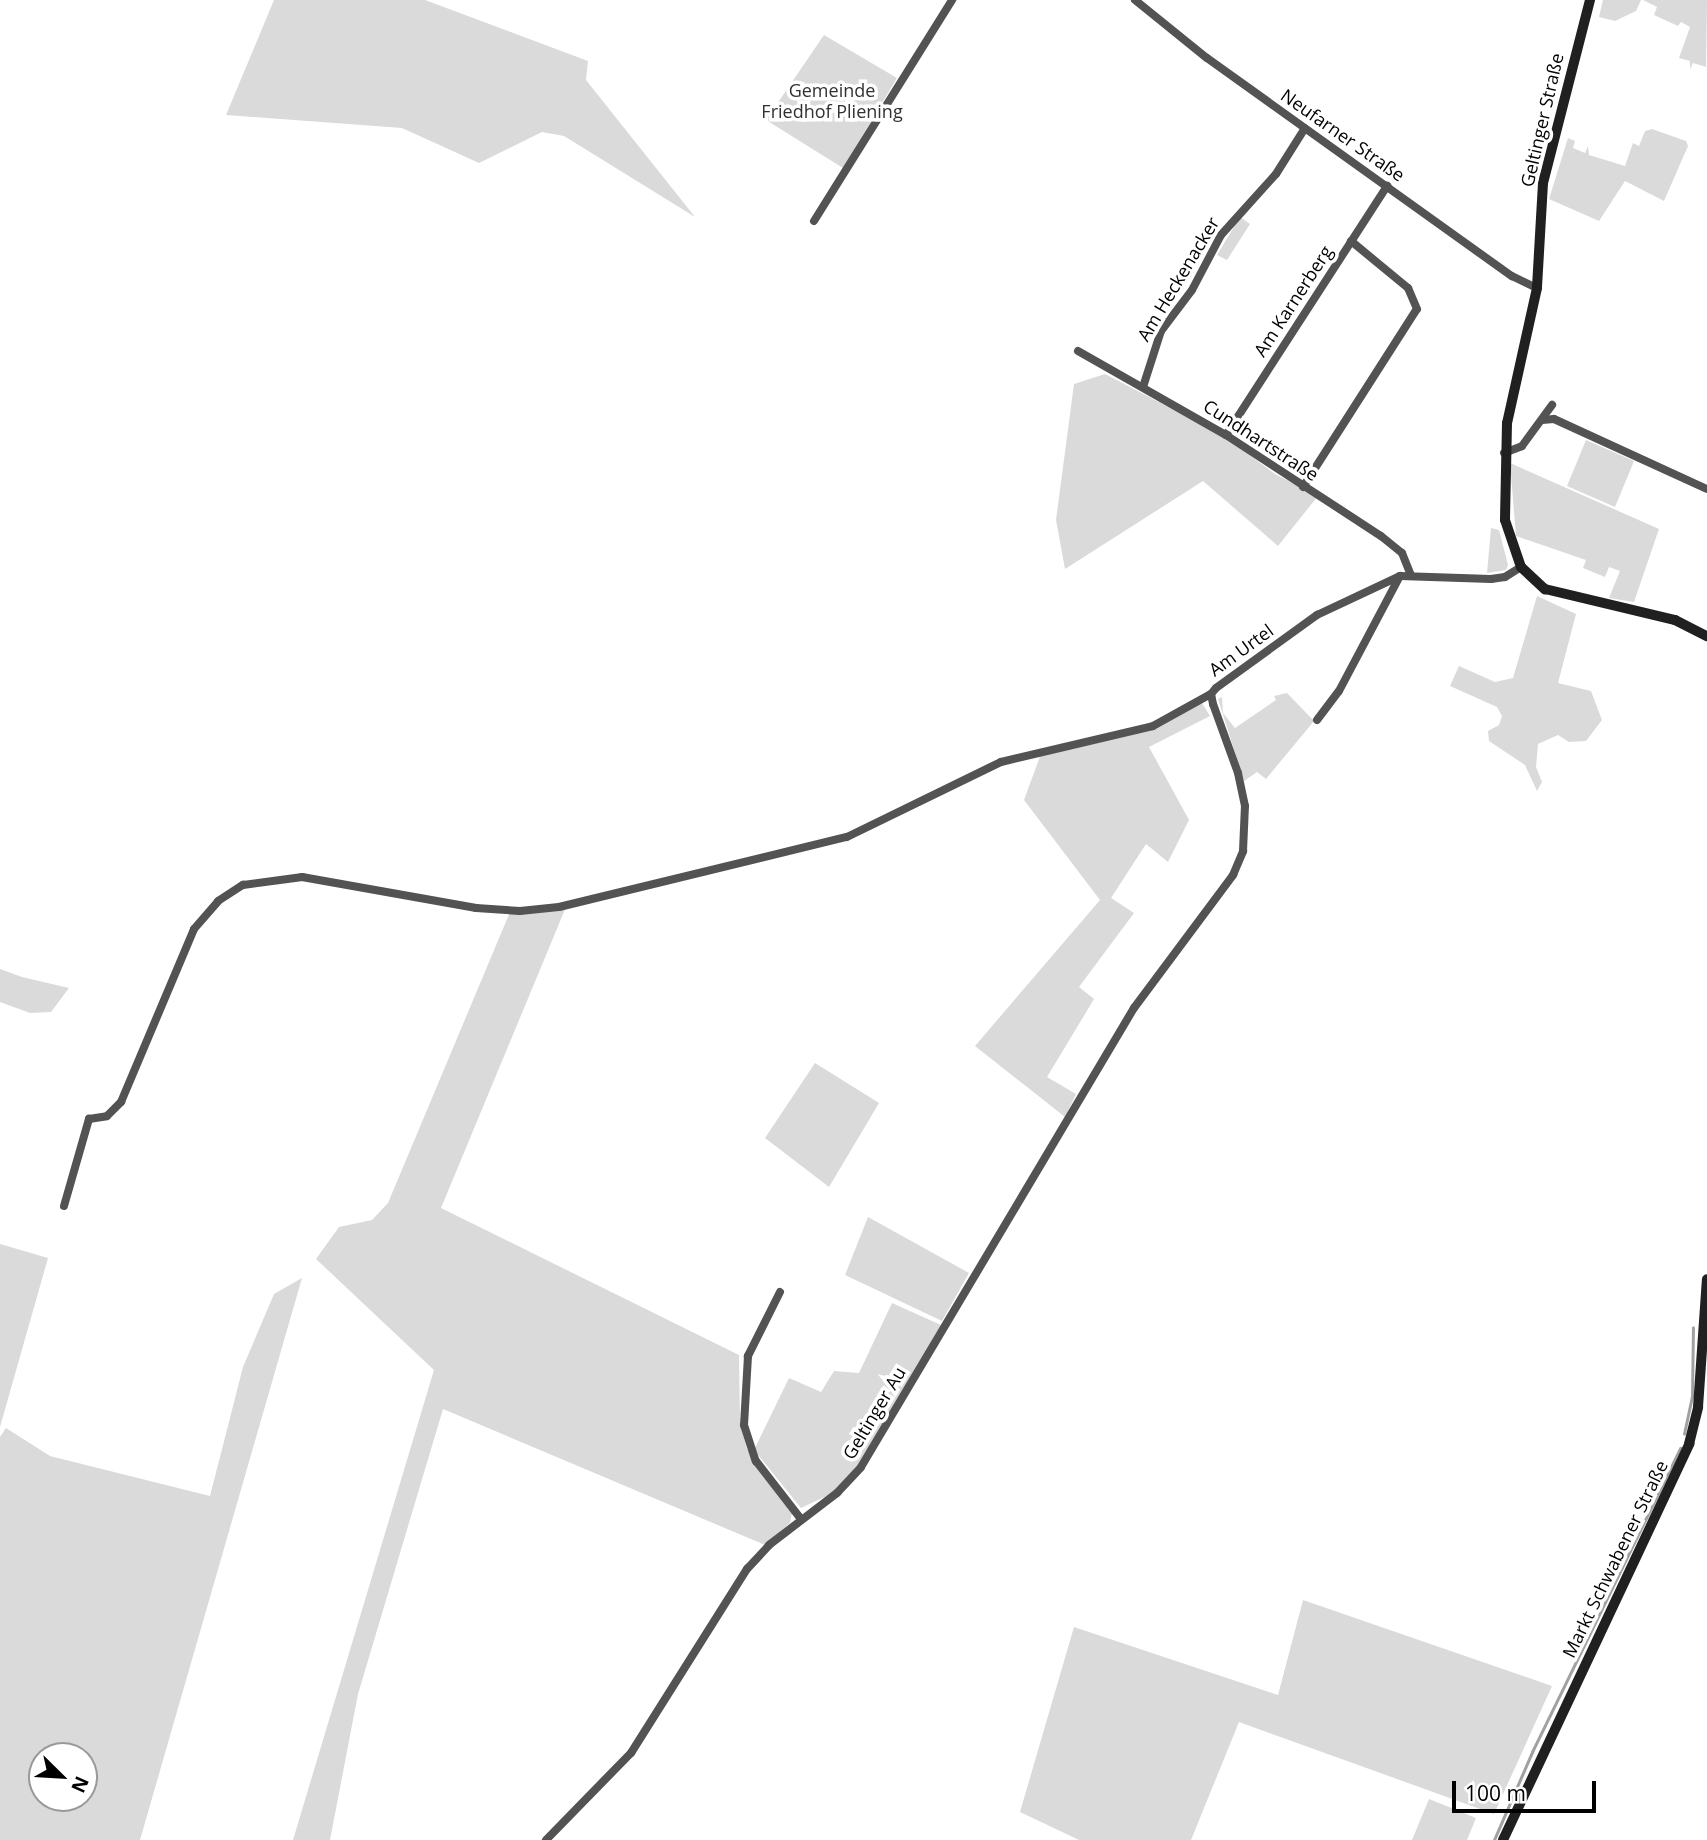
<!DOCTYPE html>
<html>
<head>
<meta charset="utf-8">
<style>
  body { margin:0 }
  #map { position:relative; width:1707px; height:1840px; overflow:hidden; background:#fff; font-family:"Open Sans",sans-serif }
  div>[style] { position:absolute }
  [style*='--x'] { left:calc(var(--x)*1px); top:calc(var(--y)*1px); width:calc(var(--w)*1px); rotate:calc(var(--a)*1deg) }
  .green>* { inset:0; background:#dadada }
  .stream>* { height:2.5px; margin:-1.25px; padding:0 1.25px; transform-origin:1.25px; border-radius:1.25px; background:#a1a1a1 }
  .street>* { height:8px; margin:-4px; padding:0 4px; transform-origin:4px; border-radius:4px; background:#535353 }
  .secondary>* { height:10px; margin:-5px; padding:0 5px; transform-origin:5px; border-radius:5px; background:#202020 }
  span { translate:-50% -50%; white-space:nowrap; text-align:center; line-height:1.15; -webkit-text-stroke:7px #fff; paint-order:stroke }
  .park-label { font-size:18px; color:#313131 }
  .street-label { font-size:18px; color:#000 }
  .north { position:absolute; left:28px; top:1742px; width:70px; height:70px; box-sizing:border-box; background:#fff; border:2px solid #999; border-radius:50%; rotate:114deg; font-size:19px; font-weight:700; line-height:28px; text-align:center; color:#000 }
  .north::after { content:''; display:block; margin:auto; width:24px; height:32px; background:#000; clip-path:polygon(50% 0,100% 100%,50% 72%,0 100%) }
  .scale { position:absolute; left:1452px; top:1781px; width:144px; height:32px; box-sizing:border-box; border:4px solid #000; border-top:0; padding-left:9px; font-size:21px; line-height:24px; white-space:nowrap; color:#000; -webkit-text-stroke:5px #fff; paint-order:stroke }
</style>
</head>
<body>
<div id="map">
  <div class="green">
    <div style="clip-path:polygon(274px 0,425px 0,588px 61px,586px 80px,695px 217px,564px 136px,542px 132px,479px 163px,402px 128px,226px 115px)"></div>
    <div style="clip-path:polygon(1603px 0,1641px 0,1636px 11px,1615px 21px,1599px 17px)"></div>
    <div style="clip-path:polygon(1643px 0,1707px 0,1706px 75px,1706px 67px,1693px 63px,1690px 69px,1690px 61px,1679px 58px,1690px 27px,1681px 22px,1678px 26px,1654px 15px,1657px 7px)"></div>
    <div style="clip-path:polygon(824px 35px,897px 78px,843px 168px,766px 120px)"></div>
    <div style="clip-path:polygon(1652px 129px,1686px 141px,1688px 146px,1664px 201px,1625px 181px,1599px 221px,1549px 199px,1568px 138px,1575px 141px,1573px 148px,1585px 153px,1588px 146px,1589px 155px,1625px 166px,1633px 143px,1639px 146px,1645px 131px)"></div>
    <div style="clip-path:polygon(1240px 217px,1250px 224px,1227px 260px,1217px 255px)"></div>
    <div style="clip-path:polygon(1105px 374px,1224px 436px,1275px 474px,1318px 496px,1278px 546px,1203px 481px,1065px 569px,1056px 520px,1074px 384px)"></div>
    <div style="clip-path:polygon(1586px 440px,1634px 461px,1615px 507px,1567px 486px)"></div>
    <div style="clip-path:polygon(1510px 463px,1659px 529px,1634px 602px,1609px 598px,1620px 571px,1609px 567px,1605px 577px,1583px 568px,1586px 560px,1516px 536px)"></div>
    <div style="clip-path:polygon(1491px 528px,1499px 530px,1508px 565px,1506px 570px,1487px 573px)"></div>
    <div style="clip-path:polygon(1537px 596px,1576px 614px,1558px 683px,1591px 691px,1602px 720px,1586px 741px,1569px 742px,1558px 735px,1538px 744px,1536px 767px,1542px 782px,1537px 791px,1525px 765px,1489px 741px,1488px 731px,1499px 725px,1502px 716px,1497px 707px,1450px 686px,1459px 666px,1495px 682px,1513px 678px)"></div>
    <div style="clip-path:polygon(1287px 693px,1314px 721px,1266px 779px,1257px 772px,1244px 781px,1218px 699px,1222px 697px,1223px 713px,1235px 728px,1276px 700px,1274px 696px)"></div>
    <div style="clip-path:polygon(1202px 703px,1210px 716px,1149px 747px,1189px 820px,1168px 862px,1146px 844px,1111px 898px,1134px 913px,1079px 987px,1094px 999px,1047px 1077px,1076px 1094px,1065px 1117px,975px 1046px,1100px 900px,1024px 800px,1042px 751px,1156px 729px)"></div>
    <div style="clip-path:polygon(566px 907px,441px 1208px,739px 1355px,740px 1423px,747px 1449px,792px 1513px,790px 1523px,765px 1545px,443px 1409px,358px 1694px,330px 1840px,293px 1840px,434px 1370px,316px 1259px,339px 1227px,372px 1220px,388px 1203px,510px 912px)"></div>
    <div style="clip-path:polygon(0 969px,22px 977px,69px 988px,51px 1012px,30px 1013px,0 1002px)"></div>
    <div style="clip-path:polygon(815px 1063px,879px 1103px,829px 1187px,765px 1138px)"></div>
    <div style="clip-path:polygon(868px 1217px,969px 1273px,942px 1321px,845px 1275px)"></div>
    <div style="clip-path:polygon(0 1244px,48px 1258px,0 1427px)"></div>
    <div style="clip-path:polygon(evenodd,302px 1278px,140px 1840px,0 1840px,0 1437px,6px 1428px,50px 1456px,210px 1496px,243px 1367px,274px 1294px,302px 1278px,42px 1756px,84px 1756px,84px 1798px,42px 1798px,42px 1756px)"></div>
    <div style="clip-path:polygon(892px 1303px,941px 1325px,864px 1458px,837px 1491px,801px 1508px,754px 1450px,789px 1378px,821px 1392px,834px 1371px,859px 1373px)"></div>
    <div style="clip-path:polygon(1303px 1600px,1552px 1686px,1494px 1814px,1239px 1722px,1191px 1840px,1079px 1840px,1020px 1812px,1074px 1627px,1278px 1695px)"></div>
    <div style="clip-path:polygon(1429px 1799px,1476px 1818px,1467px 1840px,1412px 1840px)"></div>
  </div>
  <div class="stream">
    <div style="--x:1684;--y:1434;--w:38;--a:-78"></div>
    <div style="--x:1692;--y:1397;--w:69;--a:-89.2"></div>
    <div style="--x:1494;--y:1840;--w:96;--a:-66.6"></div>
    <div style="--x:1532;--y:1752;--w:338;--a:-64"></div>
  </div>
  <div class="street">
    <div style="--x:1135;--y:0;--w:92;--a:38.9"></div>
    <div style="--x:1207;--y:58;--w:375;--a:35.6"></div>
    <div style="--x:1512;--y:276;--w:28;--a:26"></div>
    <div style="--x:814;--y:221;--w:261;--a:-58"></div>
    <div style="--x:1078;--y:351;--w:170;--a:29.6"></div>
    <div style="--x:1226;--y:435;--w:185;--a:33.1"></div>
    <div style="--x:1381;--y:536;--w:27;--a:39"></div>
    <div style="--x:1402;--y:553;--w:22;--a:68"></div>
    <div style="--x:1143;--y:387;--w:59;--a:-72.2"></div>
    <div style="--x:1161;--y:331;--w:51;--a:-52.9"></div>
    <div style="--x:1192;--y:290;--w:62;--a:-62.2"></div>
    <div style="--x:1221;--y:235;--w:82;--a:-48"></div>
    <div style="--x:1276;--y:174;--w:54;--a:-57.8"></div>
    <div style="--x:1542;--y:420;--w:12;--a:-5"></div>
    <div style="--x:1554;--y:419;--w:168;--a:24.6"></div>
    <div style="--x:1226;--y:435;--w:297;--a:-57.1"></div>
    <div style="--x:1504;--y:453;--w:19;--a:-21"></div>
    <div style="--x:1522;--y:446;--w:51;--a:-53.8"></div>
    <div style="--x:1303;--y:487;--w:211;--a:-57.4"></div>
    <div style="--x:1417;--y:309;--w:23;--a:-113"></div>
    <div style="--x:1408;--y:288;--w:74;--a:-140.5"></div>
    <div style="--x:1317;--y:720;--w:36;--a:-53"></div>
    <div style="--x:1339;--y:691;--w:130;--a:-62.1"></div>
    <div style="--x:64;--y:1206;--w:91;--a:-74"></div>
    <div style="--x:89;--y:1119;--w:18;--a:-9"></div>
    <div style="--x:107;--y:1116;--w:20;--a:-45"></div>
    <div style="--x:121;--y:1102;--w:188;--a:-67.1"></div>
    <div style="--x:194;--y:929;--w:37;--a:-49"></div>
    <div style="--x:218;--y:901;--w:30;--a:-33"></div>
    <div style="--x:243;--y:885;--w:60;--a:-7.7"></div>
    <div style="--x:302;--y:877;--w:177;--a:10.1"></div>
    <div style="--x:476;--y:908;--w:44;--a:3.9"></div>
    <div style="--x:520;--y:911;--w:39;--a:-6"></div>
    <div style="--x:559;--y:907;--w:296;--a:-13.7"></div>
    <div style="--x:847;--y:837;--w:171;--a:-26"></div>
    <div style="--x:1001;--y:762;--w:156;--a:-13.3"></div>
    <div style="--x:1153;--y:726;--w:66;--a:-28.9"></div>
    <div style="--x:780;--y:1292;--w:72;--a:116.6"></div>
    <div style="--x:748;--y:1356;--w:69;--a:93.3"></div>
    <div style="--x:744;--y:1425;--w:38;--a:72"></div>
    <div style="--x:756;--y:1461;--w:73;--a:52.2"></div>
    <div style="--x:546;--y:1840;--w:122;--a:-45.7"></div>
    <div style="--x:631;--y:1753;--w:218;--a:-57.8"></div>
    <div style="--x:747;--y:1569;--w:33;--a:-47"></div>
    <div style="--x:769;--y:1545;--w:86;--a:-37.4"></div>
    <div style="--x:837;--y:1493;--w:35;--a:-47"></div>
    <div style="--x:861;--y:1467;--w:534;--a:-59.26"></div>
    <div style="--x:1134;--y:1008;--w:166;--a:-53.3"></div>
    <div style="--x:1233;--y:875;--w:26;--a:-67"></div>
    <div style="--x:1243;--y:851;--w:45;--a:-87.5"></div>
    <div style="--x:1245;--y:806;--w:34;--a:-102"></div>
    <div style="--x:1238;--y:773;--w:73;--a:-109.9"></div>
    <div style="--x:1213;--y:704;--w:10;--a:-101"></div>
    <div style="--x:1211;--y:694;--w:8;--a:-50"></div>
    <div style="--x:1216;--y:688;--w:125;--a:-35.9"></div>
    <div style="--x:1317;--y:615;--w:92;--a:-25.2"></div>
    <div style="--x:1400;--y:576;--w:91;--a:1.9"></div>
    <div style="--x:1491;--y:579;--w:14;--a:-8"></div>
    <div style="--x:1505;--y:577;--w:19;--a:-32"></div>
  </div>
  <div class="secondary">
    <div style="--x:1590;--y:0;--w:189;--a:104.4"></div>
    <div style="--x:1543;--y:183;--w:105;--a:93.3"></div>
    <div style="--x:1537;--y:288;--w:138;--a:102.5"></div>
    <div style="--x:1507;--y:423;--w:97;--a:91.2"></div>
    <div style="--x:1505;--y:520;--w:50;--a:71.2"></div>
    <div style="--x:1521;--y:567;--w:33;--a:43"></div>
    <div style="--x:1545;--y:589;--w:134;--a:13.4"></div>
    <div style="--x:1675;--y:620;--w:36;--a:27"></div>
    <div style="--x:1503;--y:1840;--w:438;--a:-64.8"></div>
    <div style="--x:1689;--y:1444;--w:38;--a:-76"></div>
    <div style="--x:1698;--y:1407;--w:128;--a:-86"></div>
  </div>
  <div class="park-label">
    <span style="left:832px;top:101px">Gemeinde<br>Friedhof Pliening</span>
  </div>
  <div class="street-label">
    <span style="left:1542px;top:120px;rotate:-77deg">Geltinger Straße</span>
    <span style="left:1343px;top:135px;rotate:35deg">Neufarner Straße</span>
    <span style="left:1178px;top:279px;rotate:-59deg">Am Heckenacker</span>
    <span style="left:1293px;top:301px;rotate:-57deg">Am Karnerberg</span>
    <span style="left:1261px;top:440px;rotate:33deg">Cundhartstraße</span>
    <span style="left:1241px;top:650px;rotate:-36deg">Am Urtel</span>
    <span style="left:874px;top:1413px;rotate:-59deg">Geltinger Au</span>
    <span style="left:1615px;top:1559px;rotate:-64deg">Markt Schwabener Straße</span>
  </div>
  <div class="north">N</div>
  <div class="scale">100 m</div>
</div>
</body>
</html>
